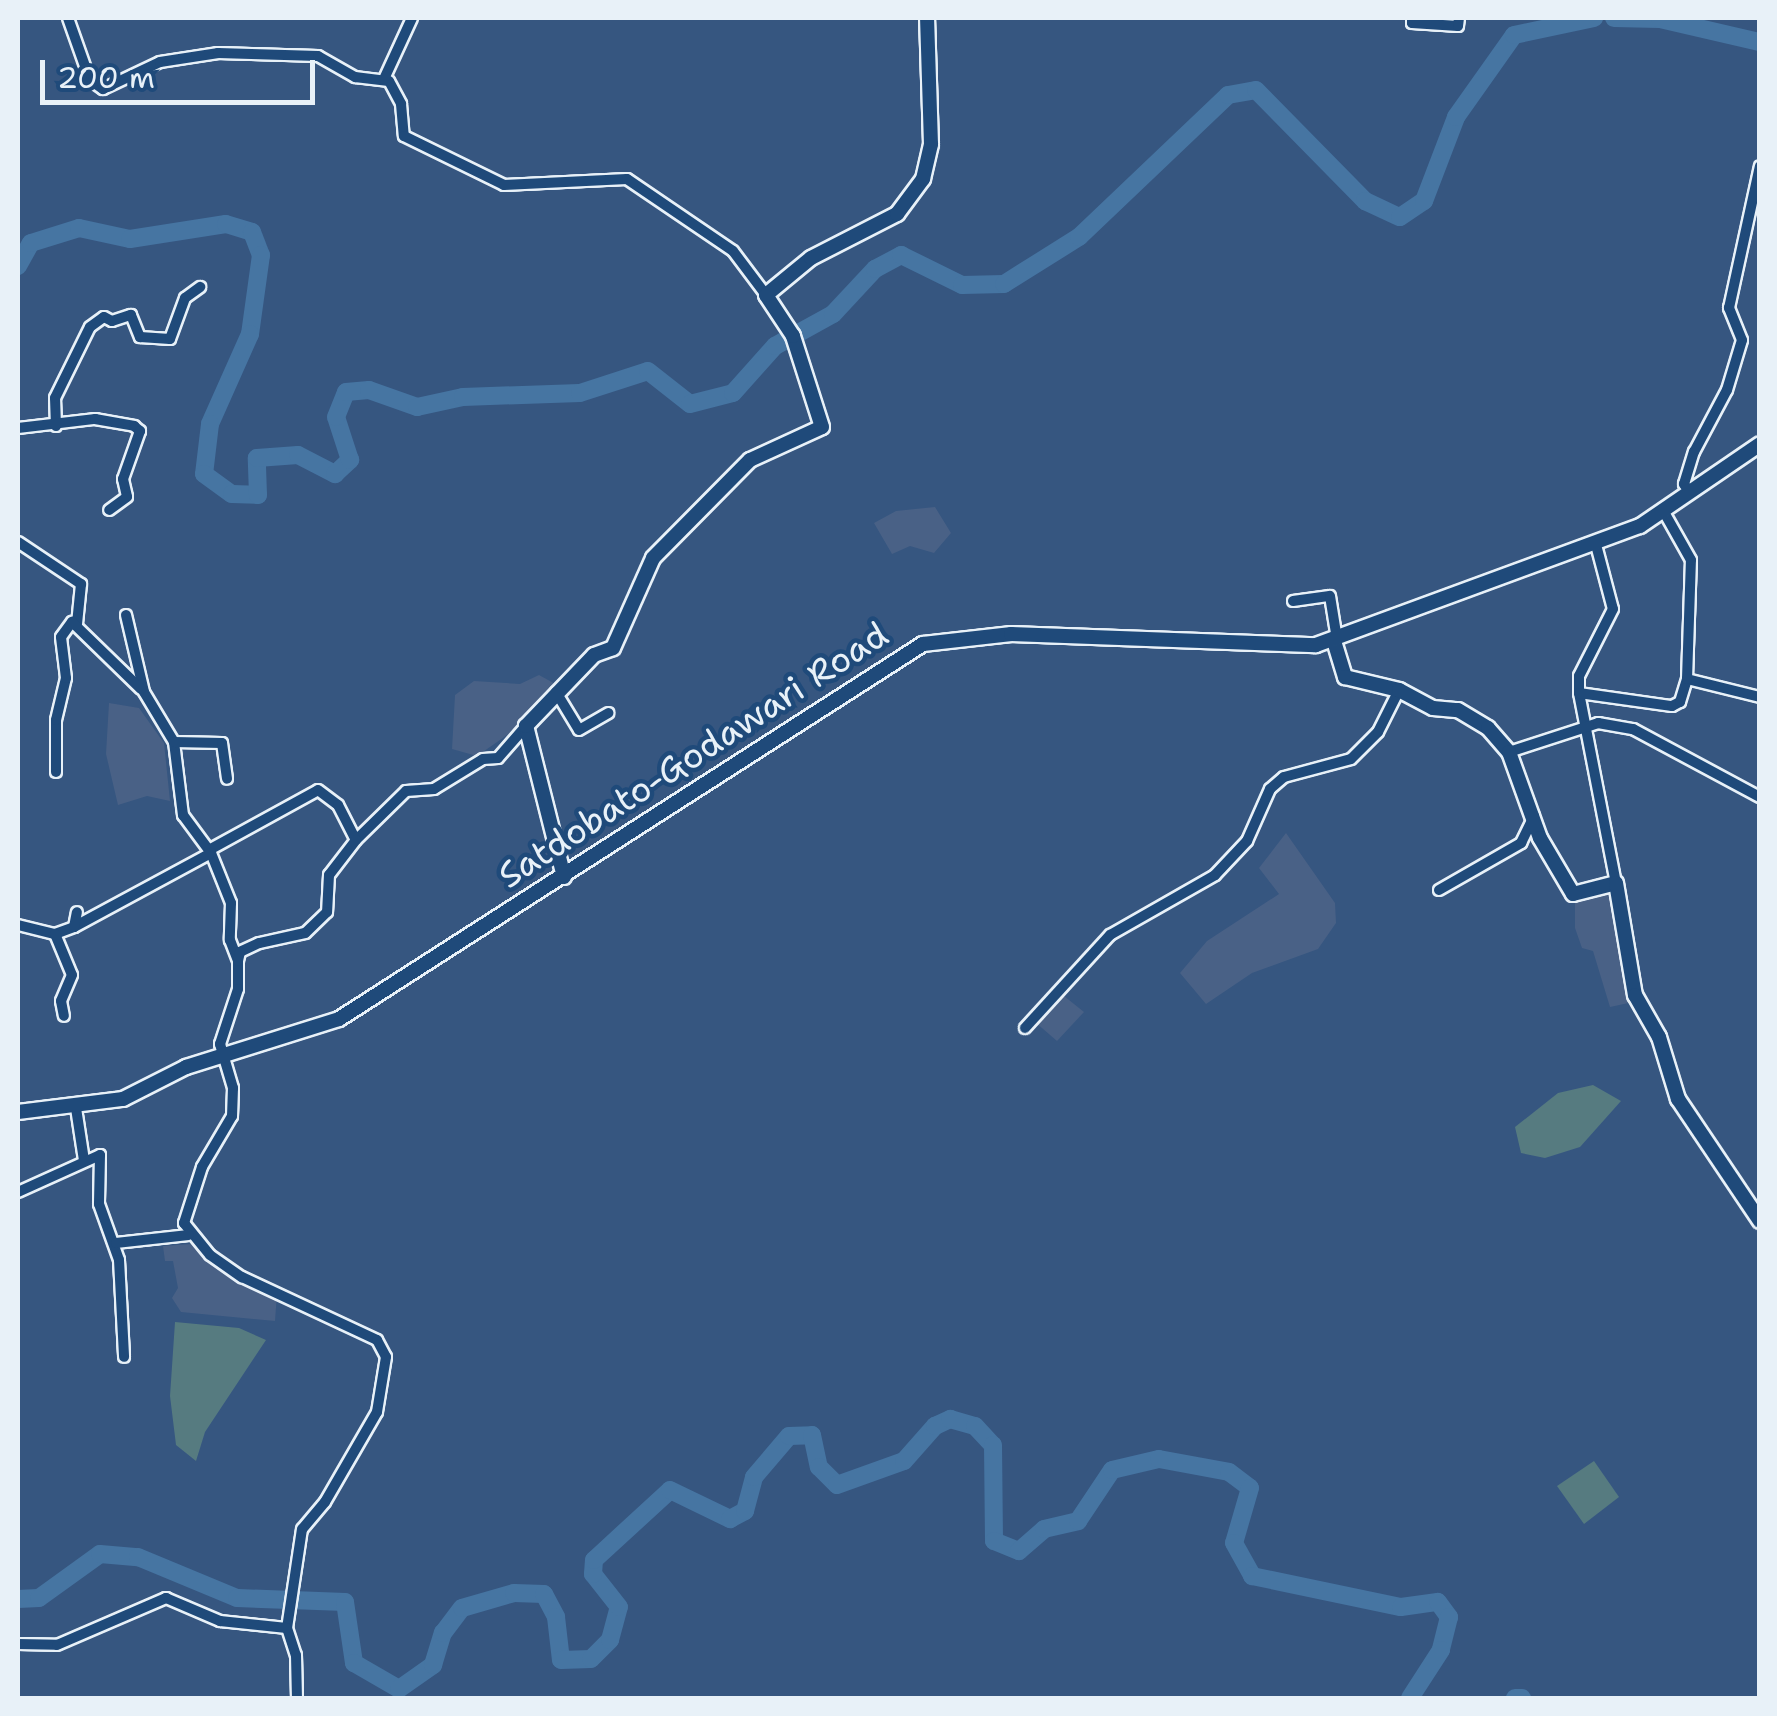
<!DOCTYPE html>
<html>
<head>
<meta charset="utf-8">
<style>
  body { margin:0 }
  #map { position:relative; width:1777px; height:1716px; overflow:hidden; background:#365680; font-family:"Shantell Sans",sans-serif }
  div>[style] { position:absolute }
  [style*='--x'] { left:calc(var(--x)*1px); top:calc(var(--y)*1px); width:calc(var(--w)*1px); rotate:calc(var(--a)*1deg) }
  .built>* { inset:0; background:#496186 }
  .green>* { inset:0; background:#567b80 }
  .river>* { height:18px; margin:-9px; padding:0 9px; transform-origin:9px; border-radius:9px; background:#4675a2 }
  .roads { filter:drop-shadow(2px 0 #e8f1f8) drop-shadow(-2px 0 #e8f1f8) drop-shadow(0 2px #e8f1f8) drop-shadow(0 -2px #e8f1f8) }
  .street>* { height:10px; margin:-5px; padding:0 5px; transform-origin:5px; border-radius:5px; background:#1f4a7a }
  .secondary>* { height:14px; margin:-7px; padding:0 7px; transform-origin:7px; border-radius:7px; background:#1f4a7a }
  span { translate:-50% -50%; white-space:nowrap; text-align:center; line-height:1.15; -webkit-text-stroke:9px #1f4a7a; paint-order:stroke }
  .street-label { font-size:35px; color:#e8f1f8 }
  .frame { position:absolute; inset:0; border:20px solid #e8f1f8; pointer-events:none }
  .scale { position:absolute; left:40px; top:60px; width:275px; height:45px; box-sizing:border-box; border:5px solid #e8f1f8; border-top:0; padding-left:12px; font-size:30px; line-height:35px; white-space:nowrap; color:#e8f1f8; -webkit-text-stroke:8px #1f4a7a; paint-order:stroke }
</style>
</head>
<body>
<div id="map">
  <div class="built">
    <div style="clip-path:polygon(935px 507px,951px 533px,934px 553px,910px 546px,892px 554px,874px 523px,896px 511px)"></div>
    <div style="clip-path:polygon(539px 675px,559px 686px,523px 724px,477px 756px,452px 749px,455px 695px,474px 681px,520px 684px)"></div>
    <div style="clip-path:polygon(109px 703px,139px 708px,164px 743px,170px 801px,147px 796px,118px 805px,106px 754px)"></div>
    <div style="clip-path:polygon(1286px 833px,1335px 903px,1336px 923px,1318px 949px,1252px 973px,1206px 1004px,1180px 973px,1207px 941px,1279px 894px,1259px 868px)"></div>
    <div style="clip-path:polygon(1615px 887px,1633px 1002px,1610px 1007px,1593px 951px,1582px 948px,1575px 928px,1575px 897px)"></div>
    <div style="clip-path:polygon(1059px 992px,1084px 1012px,1057px 1041px,1035px 1022px)"></div>
    <div style="clip-path:polygon(192px 1244px,277px 1293px,275px 1321px,181px 1312px,172px 1298px,178px 1288px,173px 1261px,165px 1261px,163px 1246px)"></div>
  </div>
  <div class="green">
    <div style="clip-path:polygon(1593px 1085px,1621px 1101px,1580px 1147px,1545px 1158px,1521px 1153px,1515px 1127px,1558px 1093px)"></div>
    <div style="clip-path:polygon(175px 1322px,239px 1328px,266px 1340px,205px 1432px,196px 1461px,176px 1445px,170px 1396px)"></div>
    <div style="clip-path:polygon(1594px 1461px,1619px 1497px,1584px 1524px,1557px 1486px)"></div>
  </div>
  <div class="river">
    <div style="--x:1614;--y:18;--w:46;--a:1.2"></div>
    <div style="--x:1660;--y:19;--w:103;--a:13"></div>
    <div style="--x:18;--y:266;--w:26;--a:-61"></div>
    <div style="--x:31;--y:243;--w:50;--a:-17.4"></div>
    <div style="--x:79;--y:228;--w:52;--a:12.2"></div>
    <div style="--x:130;--y:239;--w:97;--a:-8.9"></div>
    <div style="--x:226;--y:224;--w:27;--a:17"></div>
    <div style="--x:252;--y:232;--w:25;--a:69"></div>
    <div style="--x:261;--y:255;--w:80;--a:97.9"></div>
    <div style="--x:250;--y:334;--w:98;--a:114"></div>
    <div style="--x:210;--y:424;--w:50;--a:96.8"></div>
    <div style="--x:204;--y:474;--w:34;--a:36"></div>
    <div style="--x:232;--y:494;--w:26;--a:2"></div>
    <div style="--x:258;--y:495;--w:37;--a:-92"></div>
    <div style="--x:257;--y:458;--w:41;--a:-4.2"></div>
    <div style="--x:298;--y:455;--w:42;--a:27.2"></div>
    <div style="--x:335;--y:474;--w:21;--a:-43"></div>
    <div style="--x:350;--y:460;--w:45;--a:-108"></div>
    <div style="--x:336;--y:417;--w:27;--a:-68"></div>
    <div style="--x:346;--y:392;--w:23;--a:-5"></div>
    <div style="--x:369;--y:390;--w:51;--a:19.5"></div>
    <div style="--x:417;--y:407;--w:47;--a:-12.3"></div>
    <div style="--x:463;--y:397;--w:117;--a:-2"></div>
    <div style="--x:580;--y:393;--w:71;--a:-17.9"></div>
    <div style="--x:648;--y:371;--w:53;--a:38.2"></div>
    <div style="--x:690;--y:404;--w:44;--a:-14.3"></div>
    <div style="--x:733;--y:393;--w:63;--a:-48.2"></div>
    <div style="--x:775;--y:346;--w:66;--a:-28.9"></div>
    <div style="--x:833;--y:314;--w:62;--a:-47"></div>
    <div style="--x:875;--y:269;--w:30;--a:-28"></div>
    <div style="--x:901;--y:255;--w:68;--a:26.2"></div>
    <div style="--x:962;--y:285;--w:42;--a:-1.4"></div>
    <div style="--x:1004;--y:284;--w:89;--a:-32.1"></div>
    <div style="--x:1079;--y:237;--w:206;--a:-43.6"></div>
    <div style="--x:1228;--y:95;--w:28;--a:-10"></div>
    <div style="--x:1256;--y:90;--w:156;--a:45.5"></div>
    <div style="--x:1365;--y:201;--w:38;--a:25"></div>
    <div style="--x:1400;--y:217;--w:29;--a:-34"></div>
    <div style="--x:1424;--y:201;--w:90;--a:-69.1"></div>
    <div style="--x:1456;--y:117;--w:100;--a:-54.7"></div>
    <div style="--x:1514;--y:35;--w:82;--a:-12"></div>
    <div style="--x:18;--y:1599;--w:21;--a:-3"></div>
    <div style="--x:39;--y:1598;--w:75;--a:-35.8"></div>
    <div style="--x:100;--y:1554;--w:38;--a:5"></div>
    <div style="--x:138;--y:1557;--w:107;--a:22.5"></div>
    <div style="--x:237;--y:1598;--w:108;--a:2.1"></div>
    <div style="--x:345;--y:1602;--w:62;--a:81.6"></div>
    <div style="--x:354;--y:1663;--w:52;--a:30"></div>
    <div style="--x:399;--y:1689;--w:42;--a:-35.2"></div>
    <div style="--x:433;--y:1665;--w:34;--a:-73"></div>
    <div style="--x:443;--y:1633;--w:31;--a:-53"></div>
    <div style="--x:462;--y:1608;--w:54;--a:-16.1"></div>
    <div style="--x:514;--y:1593;--w:30;--a:2"></div>
    <div style="--x:544;--y:1594;--w:26;--a:62"></div>
    <div style="--x:556;--y:1617;--w:43;--a:83.4"></div>
    <div style="--x:561;--y:1660;--w:30;--a:-2"></div>
    <div style="--x:591;--y:1659;--w:27;--a:-45"></div>
    <div style="--x:610;--y:1640;--w:34;--a:-75"></div>
    <div style="--x:619;--y:1607;--w:42;--a:-128.2"></div>
    <div style="--x:593;--y:1574;--w:14;--a:-86"></div>
    <div style="--x:594;--y:1560;--w:103;--a:-42.6"></div>
    <div style="--x:670;--y:1490;--w:67;--a:25.8"></div>
    <div style="--x:730;--y:1519;--w:17;--a:-28"></div>
    <div style="--x:745;--y:1511;--w:35;--a:-75"></div>
    <div style="--x:754;--y:1477;--w:54;--a:-49.5"></div>
    <div style="--x:789;--y:1436;--w:23;--a:-2"></div>
    <div style="--x:812;--y:1435;--w:33;--a:78"></div>
    <div style="--x:819;--y:1467;--w:25;--a:45"></div>
    <div style="--x:837;--y:1485;--w:71;--a:-19.7"></div>
    <div style="--x:904;--y:1461;--w:47;--a:-48.5"></div>
    <div style="--x:935;--y:1426;--w:17;--a:-25"></div>
    <div style="--x:950;--y:1419;--w:26;--a:16"></div>
    <div style="--x:975;--y:1426;--w:26;--a:47"></div>
    <div style="--x:993;--y:1445;--w:96;--a:89.4"></div>
    <div style="--x:994;--y:1541;--w:27;--a:22"></div>
    <div style="--x:1019;--y:1551;--w:33;--a:-41"></div>
    <div style="--x:1044;--y:1529;--w:35;--a:-13"></div>
    <div style="--x:1078;--y:1521;--w:61;--a:-56.3"></div>
    <div style="--x:1112;--y:1470;--w:48;--a:-13.2"></div>
    <div style="--x:1159;--y:1459;--w:71;--a:10.5"></div>
    <div style="--x:1229;--y:1472;--w:26;--a:37"></div>
    <div style="--x:1250;--y:1488;--w:57;--a:106.2"></div>
    <div style="--x:1234;--y:1543;--w:38;--a:61"></div>
    <div style="--x:1252;--y:1576;--w:152;--a:11.8"></div>
    <div style="--x:1401;--y:1607;--w:37;--a:-8"></div>
    <div style="--x:1438;--y:1602;--w:19;--a:54"></div>
    <div style="--x:1449;--y:1617;--w:34;--a:104"></div>
    <div style="--x:1441;--y:1650;--w:57;--a:122.9"></div>
    <div style="--x:1515;--y:1698;--w:7;--a:0"></div>
  </div>
  <div class="roads">
    <div class="street">
      <div style="--x:68;--y:18;--w:66;--a:70.5"></div>
      <div style="--x:90;--y:80;--w:16;--a:35"></div>
      <div style="--x:103;--y:89;--w:63;--a:-25.3"></div>
      <div style="--x:160;--y:62;--w:59;--a:-8.8"></div>
      <div style="--x:218;--y:53;--w:100;--a:1.7"></div>
      <div style="--x:318;--y:56;--w:43;--a:29.6"></div>
      <div style="--x:355;--y:77;--w:34;--a:7"></div>
      <div style="--x:389;--y:81;--w:26;--a:62"></div>
      <div style="--x:401;--y:104;--w:32;--a:85"></div>
      <div style="--x:404;--y:136;--w:111;--a:26.1"></div>
      <div style="--x:504;--y:185;--w:123;--a:-2.8"></div>
      <div style="--x:627;--y:179;--w:128;--a:34.2"></div>
      <div style="--x:733;--y:251;--w:55;--a:53.1"></div>
      <div style="--x:1412;--y:18;--w:5;--a:90"></div>
      <div style="--x:1412;--y:23;--w:46;--a:3.7"></div>
      <div style="--x:1458;--y:26;--w:8;--a:-83"></div>
      <div style="--x:384;--y:79;--w:67;--a:-65.3"></div>
      <div style="--x:56;--y:426;--w:28;--a:-92"></div>
      <div style="--x:55;--y:398;--w:79;--a:-63.8"></div>
      <div style="--x:90;--y:327;--w:17;--a:-36"></div>
      <div style="--x:104;--y:317;--w:9;--a:27"></div>
      <div style="--x:112;--y:321;--w:20;--a:-18"></div>
      <div style="--x:131;--y:315;--w:24;--a:68"></div>
      <div style="--x:140;--y:337;--w:30;--a:4"></div>
      <div style="--x:170;--y:339;--w:44;--a:-69.9"></div>
      <div style="--x:185;--y:298;--w:19;--a:-36"></div>
      <div style="--x:18;--y:428;--w:78;--a:-6.7"></div>
      <div style="--x:95;--y:419;--w:40;--a:10"></div>
      <div style="--x:134;--y:426;--w:8;--a:40"></div>
      <div style="--x:140;--y:431;--w:51;--a:109.5"></div>
      <div style="--x:123;--y:479;--w:18;--a:77"></div>
      <div style="--x:127;--y:497;--w:22;--a:144"></div>
      <div style="--x:1690;--y:493;--w:11;--a:-124"></div>
      <div style="--x:1684;--y:484;--w:34;--a:-73"></div>
      <div style="--x:1694;--y:452;--w:70;--a:-62"></div>
      <div style="--x:1727;--y:390;--w:52;--a:-73.3"></div>
      <div style="--x:1742;--y:340;--w:35;--a:-112"></div>
      <div style="--x:1729;--y:308;--w:145;--a:-77.7"></div>
      <div style="--x:1595;--y:541;--w:70;--a:75.2"></div>
      <div style="--x:1613;--y:609;--w:75;--a:116.9"></div>
      <div style="--x:1579;--y:676;--w:17;--a:90"></div>
      <div style="--x:1579;--y:693;--w:194;--a:79"></div>
      <div style="--x:18;--y:542;--w:76;--a:33.7"></div>
      <div style="--x:81;--y:584;--w:40;--a:95.7"></div>
      <div style="--x:1293;--y:601;--w:37;--a:-8"></div>
      <div style="--x:1330;--y:596;--w:44;--a:80.8"></div>
      <div style="--x:126;--y:615;--w:79;--a:76.8"></div>
      <div style="--x:144;--y:692;--w:58;--a:59"></div>
      <div style="--x:174;--y:742;--w:74;--a:83"></div>
      <div style="--x:183;--y:815;--w:47;--a:53.6"></div>
      <div style="--x:211;--y:853;--w:54;--a:68.2"></div>
      <div style="--x:231;--y:903;--w:37;--a:92"></div>
      <div style="--x:230;--y:940;--w:22;--a:69"></div>
      <div style="--x:238;--y:961;--w:28;--a:90"></div>
      <div style="--x:238;--y:989;--w:58;--a:108.1"></div>
      <div style="--x:220;--y:1044;--w:46;--a:73.5"></div>
      <div style="--x:233;--y:1088;--w:28;--a:92"></div>
      <div style="--x:232;--y:1116;--w:59;--a:120.5"></div>
      <div style="--x:202;--y:1167;--w:59;--a:107.8"></div>
      <div style="--x:184;--y:1223;--w:41;--a:50.9"></div>
      <div style="--x:210;--y:1255;--w:39;--a:35"></div>
      <div style="--x:242;--y:1277;--w:149;--a:25"></div>
      <div style="--x:377;--y:1340;--w:19;--a:62"></div>
      <div style="--x:386;--y:1357;--w:56;--a:99.3"></div>
      <div style="--x:377;--y:1412;--w:104;--a:120"></div>
      <div style="--x:325;--y:1502;--w:35;--a:130"></div>
      <div style="--x:302;--y:1529;--w:100;--a:98.6"></div>
      <div style="--x:287;--y:1628;--w:28;--a:72"></div>
      <div style="--x:296;--y:1655;--w:43;--a:88.7"></div>
      <div style="--x:1687;--y:679;--w:75;--a:13.9"></div>
      <div style="--x:556;--y:692;--w:44;--a:58.8"></div>
      <div style="--x:579;--y:730;--w:34;--a:-30"></div>
      <div style="--x:1579;--y:693;--w:94;--a:8"></div>
      <div style="--x:1672;--y:706;--w:9;--a:-27"></div>
      <div style="--x:1680;--y:702;--w:24;--a:-73"></div>
      <div style="--x:1687;--y:679;--w:119;--a:-88.1"></div>
      <div style="--x:1691;--y:560;--w:55;--a:-119.4"></div>
      <div style="--x:174;--y:742;--w:48;--a:1.2"></div>
      <div style="--x:222;--y:743;--w:36;--a:82"></div>
      <div style="--x:1509;--y:752;--w:94;--a:-18"></div>
      <div style="--x:1598;--y:723;--w:36;--a:10"></div>
      <div style="--x:1633;--y:729;--w:144;--a:28.2"></div>
      <div style="--x:56;--y:772;--w:52;--a:-90"></div>
      <div style="--x:56;--y:720;--w:43;--a:-76.6"></div>
      <div style="--x:66;--y:678;--w:41;--a:-97"></div>
      <div style="--x:61;--y:637;--w:19;--a:-54"></div>
      <div style="--x:72;--y:622;--w:96;--a:44.2"></div>
      <div style="--x:356;--y:840;--w:70;--a:-44.4"></div>
      <div style="--x:406;--y:791;--w:28;--a:-4"></div>
      <div style="--x:434;--y:789;--w:57;--a:-31.5"></div>
      <div style="--x:483;--y:759;--w:15;--a:-4"></div>
      <div style="--x:498;--y:758;--w:43;--a:-48.8"></div>
      <div style="--x:209;--y:850;--w:124;--a:-28.8"></div>
      <div style="--x:318;--y:790;--w:25;--a:37"></div>
      <div style="--x:338;--y:805;--w:39;--a:63"></div>
      <div style="--x:356;--y:840;--w:44;--a:127.6"></div>
      <div style="--x:329;--y:875;--w:37;--a:93"></div>
      <div style="--x:327;--y:912;--w:30;--a:136"></div>
      <div style="--x:305;--y:933;--w:47;--a:167.7"></div>
      <div style="--x:259;--y:943;--w:21;--a:155"></div>
      <div style="--x:240;--y:952;--w:9;--a:103"></div>
      <div style="--x:1439;--y:890;--w:95;--a:-29.8"></div>
      <div style="--x:1521;--y:843;--w:30;--a:-64"></div>
      <div style="--x:18;--y:925;--w:38;--a:14"></div>
      <div style="--x:55;--y:934;--w:20;--a:-20"></div>
      <div style="--x:74;--y:927;--w:156;--a:-28.4"></div>
      <div style="--x:74;--y:927;--w:15;--a:-79"></div>
      <div style="--x:55;--y:934;--w:44;--a:67.5"></div>
      <div style="--x:72;--y:975;--w:28;--a:113"></div>
      <div style="--x:61;--y:1001;--w:15;--a:79"></div>
      <div style="--x:1025;--y:1028;--w:126;--a:-47.6"></div>
      <div style="--x:1110;--y:935;--w:121;--a:-29.7"></div>
      <div style="--x:1215;--y:875;--w:47;--a:-46.7"></div>
      <div style="--x:1247;--y:841;--w:57;--a:-66.1"></div>
      <div style="--x:1270;--y:789;--w:18;--a:-41"></div>
      <div style="--x:1284;--y:777;--w:69;--a:-15"></div>
      <div style="--x:1351;--y:759;--w:38;--a:-45"></div>
      <div style="--x:1378;--y:732;--w:47;--a:-63.4"></div>
      <div style="--x:76;--y:1108;--w:53;--a:81.3"></div>
      <div style="--x:18;--y:1192;--w:90;--a:-24.3"></div>
      <div style="--x:100;--y:1155;--w:49;--a:91.2"></div>
      <div style="--x:99;--y:1204;--w:59;--a:70.3"></div>
      <div style="--x:119;--y:1260;--w:97;--a:87"></div>
      <div style="--x:116;--y:1243;--w:73;--a:-6.3"></div>
      <div style="--x:18;--y:1644;--w:39;--a:1"></div>
      <div style="--x:57;--y:1645;--w:119;--a:-23.3"></div>
      <div style="--x:166;--y:1598;--w:59;--a:23.1"></div>
      <div style="--x:220;--y:1621;--w:67;--a:6"></div>
    </div>
    <div class="secondary">
      <div style="--x:1334;--y:641;--w:38;--a:73"></div>
      <div style="--x:1345;--y:677;--w:56;--a:13.5"></div>
      <div style="--x:1399;--y:690;--w:38;--a:28"></div>
      <div style="--x:1433;--y:708;--w:25;--a:5"></div>
      <div style="--x:1458;--y:710;--w:35;--a:31"></div>
      <div style="--x:1488;--y:728;--w:32;--a:49"></div>
      <div style="--x:1509;--y:752;--w:91;--a:70.2"></div>
      <div style="--x:1540;--y:838;--w:65;--a:59.5"></div>
      <div style="--x:1573;--y:894;--w:44;--a:-14.3"></div>
      <div style="--x:1616;--y:883;--w:114;--a:80.4"></div>
      <div style="--x:1635;--y:995;--w:48;--a:60.3"></div>
      <div style="--x:1659;--y:1037;--w:65;--a:73"></div>
      <div style="--x:1678;--y:1099;--w:147;--a:56.1"></div>
      <div style="--x:564;--y:877;--w:156;--a:-104.1"></div>
      <div style="--x:526;--y:726;--w:98;--a:-46.2"></div>
      <div style="--x:594;--y:655;--w:20;--a:-20"></div>
      <div style="--x:613;--y:648;--w:98;--a:-66"></div>
      <div style="--x:653;--y:558;--w:138;--a:-45.3"></div>
      <div style="--x:750;--y:460;--w:79;--a:-24.6"></div>
      <div style="--x:822;--y:427;--w:96;--a:-107.7"></div>
      <div style="--x:793;--y:336;--w:49;--a:-123.4"></div>
      <div style="--x:766;--y:295;--w:58;--a:-39.4"></div>
      <div style="--x:811;--y:258;--w:97;--a:-27.1"></div>
      <div style="--x:897;--y:214;--w:44;--a:-53.4"></div>
      <div style="--x:923;--y:179;--w:36;--a:-77"></div>
      <div style="--x:931;--y:144;--w:126;--a:-91.8"></div>
      <div style="--x:18;--y:1112;--w:106;--a:-7.1"></div>
      <div style="--x:123;--y:1099;--w:71;--a:-26.9"></div>
      <div style="--x:186;--y:1067;--w:160;--a:-17.4"></div>
      <div style="--x:339;--y:1019;--w:694;--a:-32.71"></div>
      <div style="--x:923;--y:644;--w:89;--a:-6.5"></div>
      <div style="--x:1011;--y:634;--w:305;--a:2.1"></div>
      <div style="--x:1316;--y:645;--w:345;--a:-20.2"></div>
      <div style="--x:1640;--y:526;--w:145;--a:-34.3"></div>
    </div>
  </div>
  <div class="street-label">
    <span style="left:693px;top:755px;rotate:-33deg">Satdobato-Godawari Road</span>
  </div>
  <div class="frame"></div>
  <div class="scale">200 m</div>
</div>
</body>
</html>
